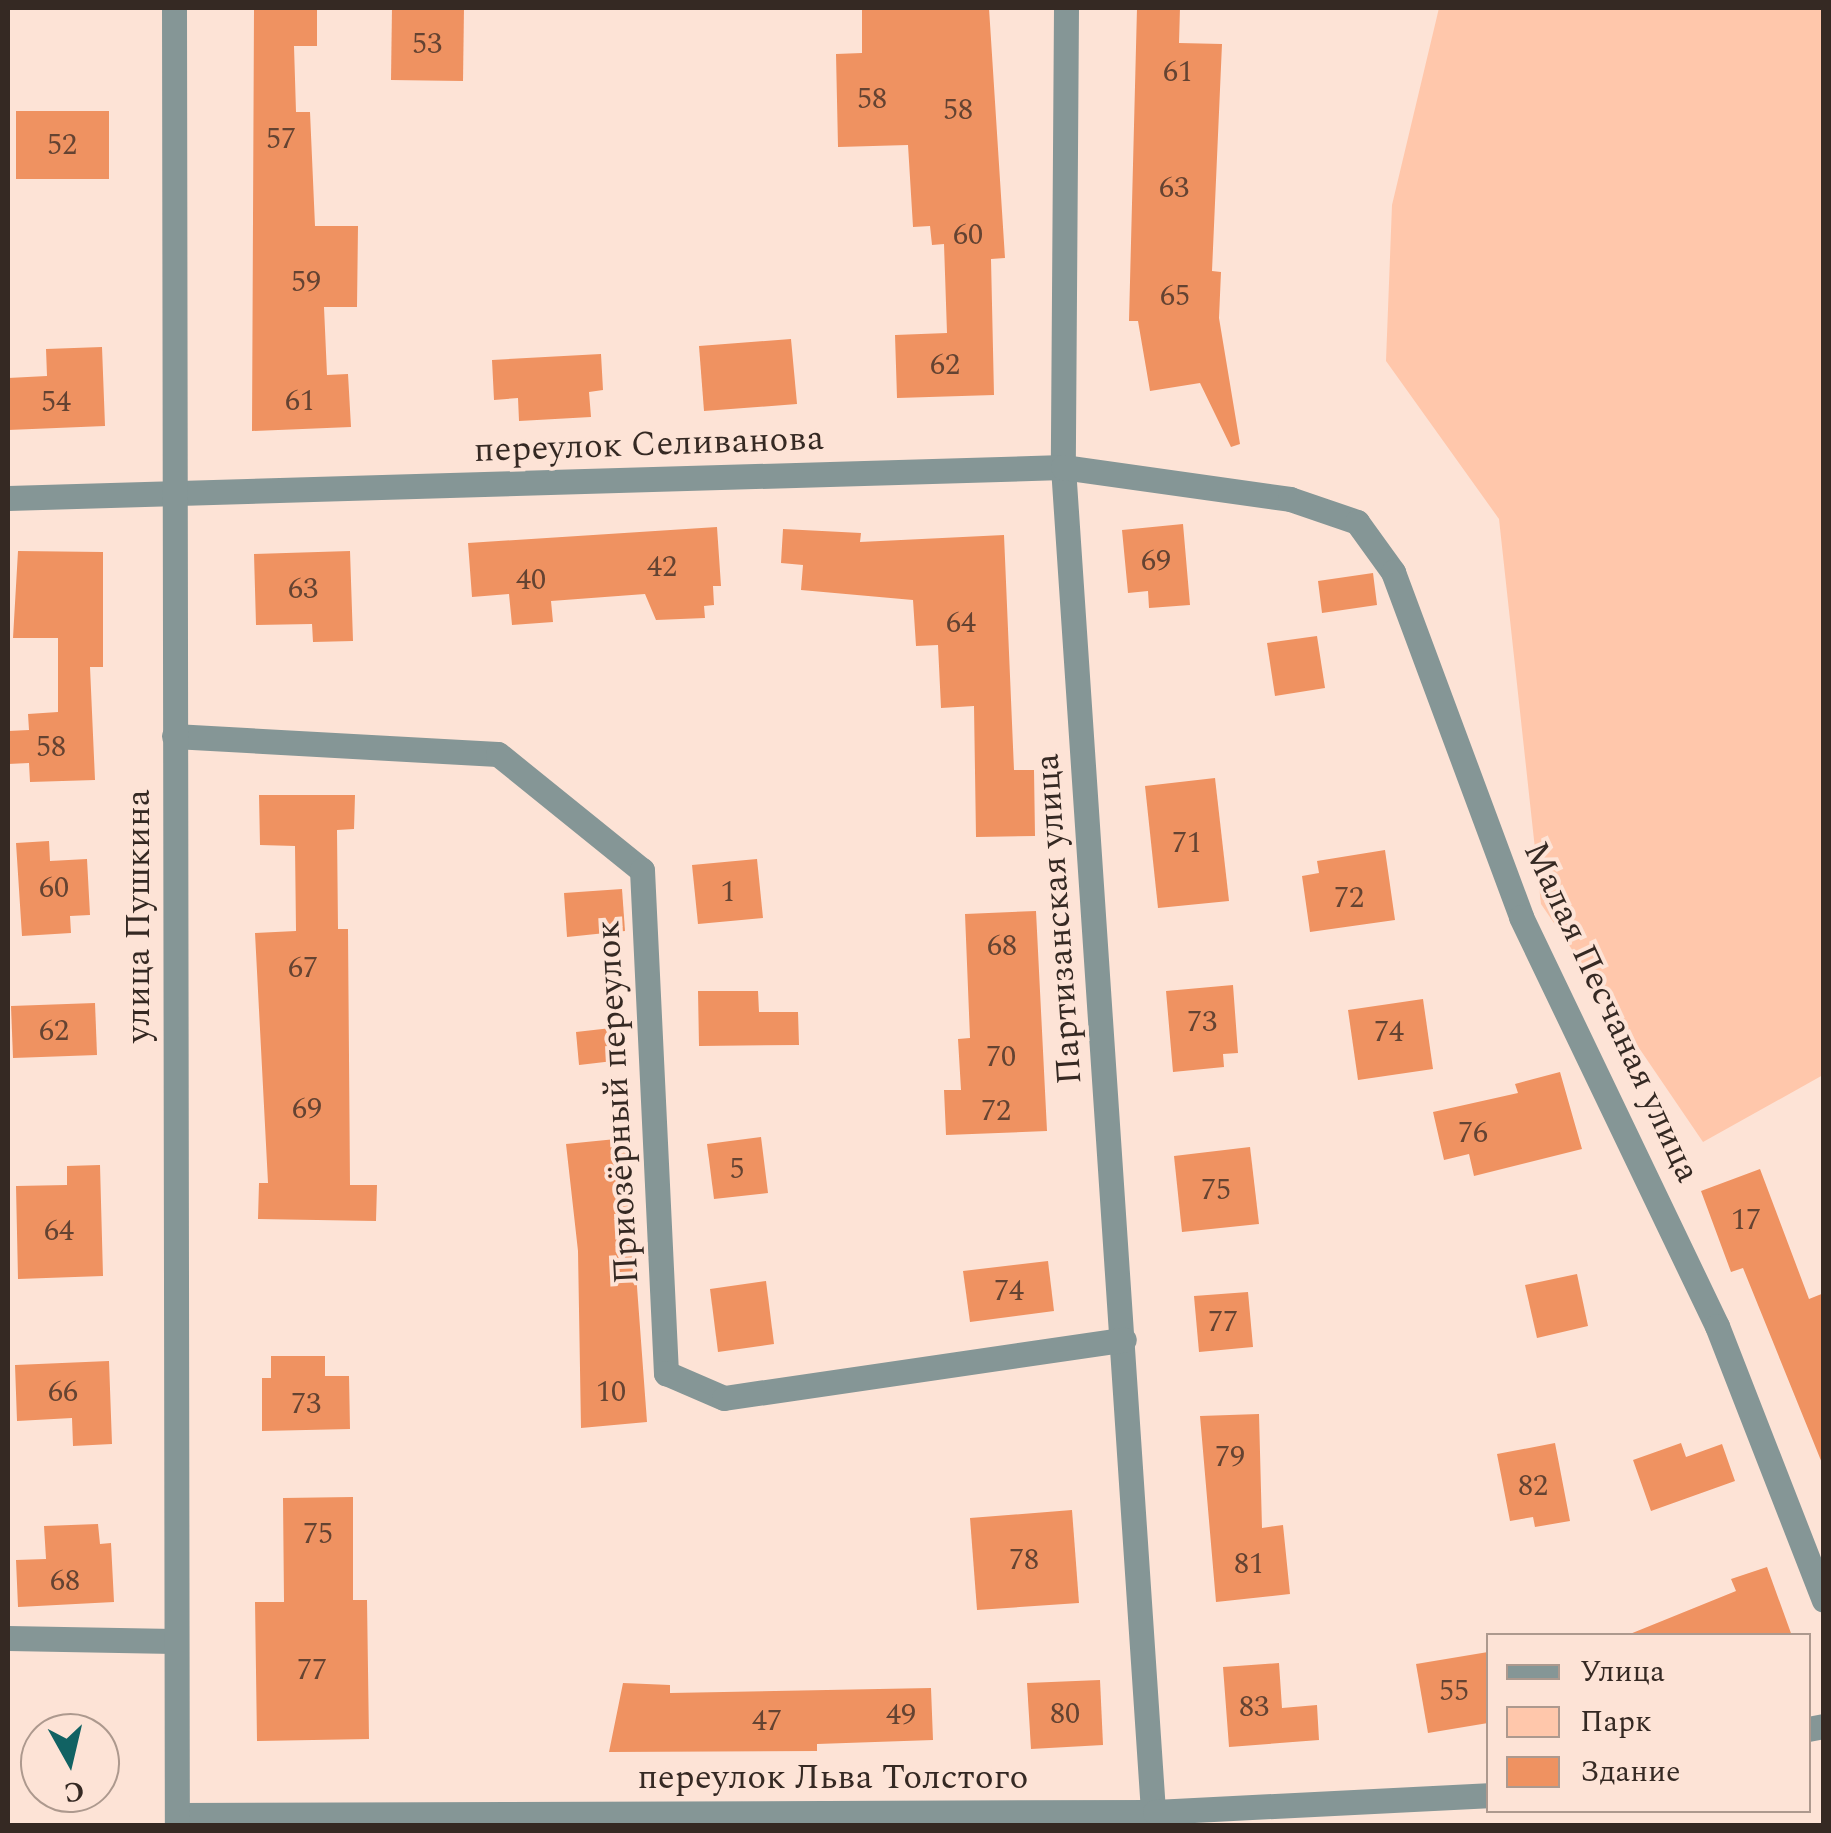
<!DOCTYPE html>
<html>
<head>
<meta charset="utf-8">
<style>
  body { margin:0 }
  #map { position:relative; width:1831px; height:1833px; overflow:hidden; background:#fde3d6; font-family:Spectral,serif }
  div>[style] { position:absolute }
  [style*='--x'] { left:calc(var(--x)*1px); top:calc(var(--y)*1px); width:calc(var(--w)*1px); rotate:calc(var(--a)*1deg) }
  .green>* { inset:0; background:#ffc7ab }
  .building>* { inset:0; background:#ef9261 }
  .minor>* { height:25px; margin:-12.5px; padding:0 12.5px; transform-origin:12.5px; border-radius:12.5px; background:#859696 }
  .tertiary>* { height:25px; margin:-12.5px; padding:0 12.5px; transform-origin:12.5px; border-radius:12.5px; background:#859696 }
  span { translate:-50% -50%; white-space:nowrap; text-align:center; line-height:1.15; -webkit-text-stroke:8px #fde3d6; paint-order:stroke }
  .number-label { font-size:30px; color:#644332 }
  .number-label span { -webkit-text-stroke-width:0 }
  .street-label { font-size:35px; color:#352923 }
  .frame { position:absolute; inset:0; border:10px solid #352923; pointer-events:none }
  .legend { position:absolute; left:1486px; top:1633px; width:325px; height:180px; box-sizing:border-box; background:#fde3d6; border:2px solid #ad998e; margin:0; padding:12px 18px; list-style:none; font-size:30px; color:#352923 }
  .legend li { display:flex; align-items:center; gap:20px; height:50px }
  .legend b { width:50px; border:2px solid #ad998e }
  .north { position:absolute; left:20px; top:1713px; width:100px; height:100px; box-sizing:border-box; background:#fde3d6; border:2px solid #ad998e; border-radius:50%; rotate:172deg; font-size:28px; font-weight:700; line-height:40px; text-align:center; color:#352923 }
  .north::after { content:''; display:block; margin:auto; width:35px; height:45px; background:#116263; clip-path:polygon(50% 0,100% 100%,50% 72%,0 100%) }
</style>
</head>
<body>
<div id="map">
  <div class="green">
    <div style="clip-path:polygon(1439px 8px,1823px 8px,1823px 1075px,1703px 1142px,1541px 904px,1499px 519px,1386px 361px,1392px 205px)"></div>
  </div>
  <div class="building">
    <div style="clip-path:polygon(254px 8px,317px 8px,317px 46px,294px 46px,296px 112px,310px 112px,315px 226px,358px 226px,357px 307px,324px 307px,327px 375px,348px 374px,351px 427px,252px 431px)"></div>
    <div style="clip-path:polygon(392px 8px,464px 8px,463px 81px,391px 80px)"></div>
    <div style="clip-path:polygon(862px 8px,989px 8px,1005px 258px,991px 259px,994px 395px,897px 398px,895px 335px,947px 333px,944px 244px,932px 245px,930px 226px,913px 227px,908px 145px,838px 147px,836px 54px,862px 53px)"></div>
    <div style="clip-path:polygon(1137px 8px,1180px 8px,1179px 43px,1222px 44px,1212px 271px,1221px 272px,1219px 318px,1240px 444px,1231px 447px,1200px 383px,1150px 391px,1138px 321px,1129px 321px)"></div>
    <div style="clip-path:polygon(16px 111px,109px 111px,109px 179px,16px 179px)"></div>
    <div style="clip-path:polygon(791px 339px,797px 404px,704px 411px,699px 346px)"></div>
    <div style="clip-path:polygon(102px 347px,105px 426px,8px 430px,8px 378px,47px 376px,46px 349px)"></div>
    <div style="clip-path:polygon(601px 354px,603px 390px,589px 392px,591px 417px,519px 421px,518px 398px,494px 400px,492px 360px)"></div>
    <div style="clip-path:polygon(1183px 524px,1190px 605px,1149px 608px,1148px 591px,1128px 593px,1122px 530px)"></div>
    <div style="clip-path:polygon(717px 527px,721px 586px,713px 586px,714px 605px,704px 606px,705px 618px,656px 620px,645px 594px,551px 601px,553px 622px,512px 625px,509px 594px,472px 597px,468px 543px)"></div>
    <div style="clip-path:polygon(783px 529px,861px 533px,860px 542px,1004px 535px,1014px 770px,1034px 770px,1035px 836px,976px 837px,974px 706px,941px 708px,938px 645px,916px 646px,913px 600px,801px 590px,803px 565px,781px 563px)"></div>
    <div style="clip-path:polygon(18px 551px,103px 552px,103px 667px,90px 667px,95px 780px,30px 782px,29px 763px,8px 764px,8px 731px,29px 730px,28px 714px,58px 712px,58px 638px,13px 638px)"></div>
    <div style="clip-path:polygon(350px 551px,353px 641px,313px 642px,312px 624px,256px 625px,254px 554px)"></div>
    <div style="clip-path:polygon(1373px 573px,1377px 605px,1322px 613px,1318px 581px)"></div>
    <div style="clip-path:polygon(1317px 636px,1325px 688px,1275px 696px,1267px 643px)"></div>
    <div style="clip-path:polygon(1215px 778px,1229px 901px,1158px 908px,1145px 786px)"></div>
    <div style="clip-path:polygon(259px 795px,355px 795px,354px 829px,337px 830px,338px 929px,348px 929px,350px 1185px,377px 1185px,376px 1221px,258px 1219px,259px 1183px,268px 1183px,255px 933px,296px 931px,295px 846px,260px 845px)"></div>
    <div style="clip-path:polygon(49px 841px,50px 861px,87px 859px,90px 915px,70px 916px,71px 933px,22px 936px,16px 843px)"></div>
    <div style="clip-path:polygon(1385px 850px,1395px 920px,1310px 932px,1302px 876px,1319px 873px,1317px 861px)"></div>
    <div style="clip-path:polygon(757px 859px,763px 918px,698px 924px,692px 865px)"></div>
    <div style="clip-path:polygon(622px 889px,625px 931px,567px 937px,564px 893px)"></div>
    <div style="clip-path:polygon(1036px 911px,1047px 1131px,946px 1135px,944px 1090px,961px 1090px,958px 1039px,970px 1038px,965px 914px)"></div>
    <div style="clip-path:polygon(1233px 985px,1238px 1053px,1223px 1054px,1224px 1067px,1173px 1072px,1166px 991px)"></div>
    <div style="clip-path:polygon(698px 991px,758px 991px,759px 1012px,798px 1012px,799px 1045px,699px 1046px)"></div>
    <div style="clip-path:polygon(1423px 999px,1433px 1069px,1358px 1080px,1348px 1010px)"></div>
    <div style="clip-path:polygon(95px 1003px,97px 1055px,13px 1058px,11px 1006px)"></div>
    <div style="clip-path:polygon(620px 1027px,622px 1060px,579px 1065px,576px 1032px)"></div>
    <div style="clip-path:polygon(1560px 1072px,1582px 1149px,1474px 1176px,1469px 1154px,1444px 1160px,1433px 1112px,1518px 1093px,1515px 1084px)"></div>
    <div style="clip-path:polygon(761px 1137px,768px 1193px,714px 1199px,707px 1144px)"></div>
    <div style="clip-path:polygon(626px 1138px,647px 1422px,581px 1428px,578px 1251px,566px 1144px)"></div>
    <div style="clip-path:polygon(1250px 1147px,1259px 1224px,1182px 1232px,1174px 1156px)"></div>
    <div style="clip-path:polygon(100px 1165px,103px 1276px,18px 1279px,16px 1186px,67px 1185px,67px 1166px)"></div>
    <div style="clip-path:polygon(1760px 1169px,1809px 1299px,1824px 1293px,1824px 1468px,1743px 1268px,1731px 1272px,1701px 1191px)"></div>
    <div style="clip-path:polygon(1048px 1261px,1054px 1311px,970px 1322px,963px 1271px)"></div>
    <div style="clip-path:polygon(1577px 1274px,1588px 1326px,1537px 1338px,1525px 1285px)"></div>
    <div style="clip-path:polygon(766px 1281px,774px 1344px,718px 1352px,710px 1289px)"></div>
    <div style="clip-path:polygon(1248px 1292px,1253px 1347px,1199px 1352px,1194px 1296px)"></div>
    <div style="clip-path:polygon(271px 1356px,325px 1356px,325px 1376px,349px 1376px,350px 1429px,262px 1431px,262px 1378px,271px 1378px)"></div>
    <div style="clip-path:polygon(109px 1361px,112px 1444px,73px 1446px,72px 1418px,17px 1421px,15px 1365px)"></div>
    <div style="clip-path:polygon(1259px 1414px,1262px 1528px,1283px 1525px,1290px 1594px,1216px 1602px,1200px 1416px)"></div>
    <div style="clip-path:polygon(1555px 1443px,1570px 1521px,1535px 1527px,1533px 1517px,1510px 1521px,1497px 1454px)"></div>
    <div style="clip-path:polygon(1681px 1443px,1686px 1457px,1722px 1444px,1735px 1481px,1651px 1511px,1633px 1460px)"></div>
    <div style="clip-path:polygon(353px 1497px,353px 1600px,367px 1600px,369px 1739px,257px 1741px,255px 1602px,284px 1602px,283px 1498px)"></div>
    <div style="clip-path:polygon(1072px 1510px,1079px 1603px,977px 1610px,970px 1518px)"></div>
    <div style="clip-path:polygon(98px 1524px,100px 1544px,111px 1543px,114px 1602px,18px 1607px,16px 1560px,46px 1559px,44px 1526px)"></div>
    <div style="clip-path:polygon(1767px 1567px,1792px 1636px,1625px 1636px,1736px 1591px,1731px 1579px)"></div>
    <div style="clip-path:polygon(1488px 1652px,1488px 1723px,1428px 1733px,1416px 1664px)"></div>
    <div style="clip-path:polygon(1279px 1663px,1282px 1708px,1317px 1705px,1319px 1740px,1229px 1747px,1223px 1667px)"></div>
    <div style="clip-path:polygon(1100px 1680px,1103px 1745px,1031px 1749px,1027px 1683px)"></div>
    <div style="clip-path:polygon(623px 1683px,670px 1685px,670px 1693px,931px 1688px,933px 1740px,817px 1744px,817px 1751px,609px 1752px)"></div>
  </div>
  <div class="minor">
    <div style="--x:1066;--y:8;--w:459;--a:90.4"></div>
    <div style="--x:1063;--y:467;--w:1362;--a:86.17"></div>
    <div style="--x:8;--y:498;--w:1055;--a:-1.68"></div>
    <div style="--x:1063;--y:467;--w:229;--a:8"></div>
    <div style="--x:1290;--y:499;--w:71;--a:18.9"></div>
    <div style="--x:1357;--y:522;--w:62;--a:54.2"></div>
    <div style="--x:1393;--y:572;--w:368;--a:69.6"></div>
    <div style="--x:1521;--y:917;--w:454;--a:64.4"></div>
    <div style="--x:1717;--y:1326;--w:294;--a:68.7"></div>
    <div style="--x:174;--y:736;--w:324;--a:3.2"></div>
    <div style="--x:498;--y:754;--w:185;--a:38.9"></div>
    <div style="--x:642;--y:870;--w:504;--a:87.27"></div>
    <div style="--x:666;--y:1373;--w:63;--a:23.3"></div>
    <div style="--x:724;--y:1398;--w:404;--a:-8.3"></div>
    <div style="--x:8;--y:1638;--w:166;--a:1"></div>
    <div style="--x:1808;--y:1729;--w:16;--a:-11"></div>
    <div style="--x:177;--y:1815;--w:978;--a:-0.18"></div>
    <div style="--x:1155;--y:1812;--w:333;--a:-2.9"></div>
  </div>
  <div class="tertiary">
    <div style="--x:174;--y:8;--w:1818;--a:89.91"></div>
  </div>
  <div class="number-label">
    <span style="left:427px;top:44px">53</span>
    <span style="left:1178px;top:72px">61</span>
    <span style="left:872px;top:99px">58</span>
    <span style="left:958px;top:110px">58</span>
    <span style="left:281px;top:139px">57</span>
    <span style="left:62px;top:145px">52</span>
    <span style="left:1174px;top:188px">63</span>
    <span style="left:968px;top:235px">60</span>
    <span style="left:306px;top:282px">59</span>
    <span style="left:1175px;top:296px">65</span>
    <span style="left:945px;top:365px">62</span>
    <span style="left:300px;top:401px">61</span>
    <span style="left:56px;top:402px">54</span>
    <span style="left:1156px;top:561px">69</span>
    <span style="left:662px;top:567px">42</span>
    <span style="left:531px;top:580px">40</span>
    <span style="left:303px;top:589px">63</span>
    <span style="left:961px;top:623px">64</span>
    <span style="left:51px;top:747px">58</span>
    <span style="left:1187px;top:843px">71</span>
    <span style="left:54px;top:888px">60</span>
    <span style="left:728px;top:892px">1</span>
    <span style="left:1349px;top:898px">72</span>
    <span style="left:1002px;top:946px">68</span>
    <span style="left:303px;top:968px">67</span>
    <span style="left:1202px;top:1022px">73</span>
    <span style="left:54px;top:1031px">62</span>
    <span style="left:1389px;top:1032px">74</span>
    <span style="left:1001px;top:1057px">70</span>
    <span style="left:307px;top:1109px">69</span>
    <span style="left:996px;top:1111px">72</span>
    <span style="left:1473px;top:1133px">76</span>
    <span style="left:737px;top:1169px">5</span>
    <span style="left:1216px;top:1190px">75</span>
    <span style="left:1746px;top:1220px">17</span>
    <span style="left:59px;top:1231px">64</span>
    <span style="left:1009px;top:1291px">74</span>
    <span style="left:1223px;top:1322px">77</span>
    <span style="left:63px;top:1392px">66</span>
    <span style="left:611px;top:1392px">10</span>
    <span style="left:306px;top:1404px">73</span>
    <span style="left:1230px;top:1457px">79</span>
    <span style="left:1533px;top:1486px">82</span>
    <span style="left:318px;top:1534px">75</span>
    <span style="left:1024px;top:1560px">78</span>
    <span style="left:1249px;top:1564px">81</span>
    <span style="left:65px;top:1581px">68</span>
    <span style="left:312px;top:1670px">77</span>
    <span style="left:1454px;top:1691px">55</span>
    <span style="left:1254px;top:1707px">83</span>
    <span style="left:1065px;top:1714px">80</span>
    <span style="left:901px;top:1715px">49</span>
    <span style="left:767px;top:1721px">47</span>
  </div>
  <div class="street-label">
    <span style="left:649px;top:445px;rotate:-2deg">переулок Селиванова</span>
    <span style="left:139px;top:916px;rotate:-90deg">улица Пушкина</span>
    <span style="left:1059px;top:919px;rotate:-94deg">Партизанская улица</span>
    <span style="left:1611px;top:1012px;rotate:65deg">Малая Песчаная улица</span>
    <span style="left:618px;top:1102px;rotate:-93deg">Приозёрный переулок</span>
    <span style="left:833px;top:1778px">переулок Льва Толстого</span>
  </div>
  <div class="frame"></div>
  <ul class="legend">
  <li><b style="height:12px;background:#859696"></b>Улица</li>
  <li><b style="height:28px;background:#ffc7ab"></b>Парк</li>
  <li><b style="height:28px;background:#ef9261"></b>Здание</li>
  </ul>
  <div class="north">С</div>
</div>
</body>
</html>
